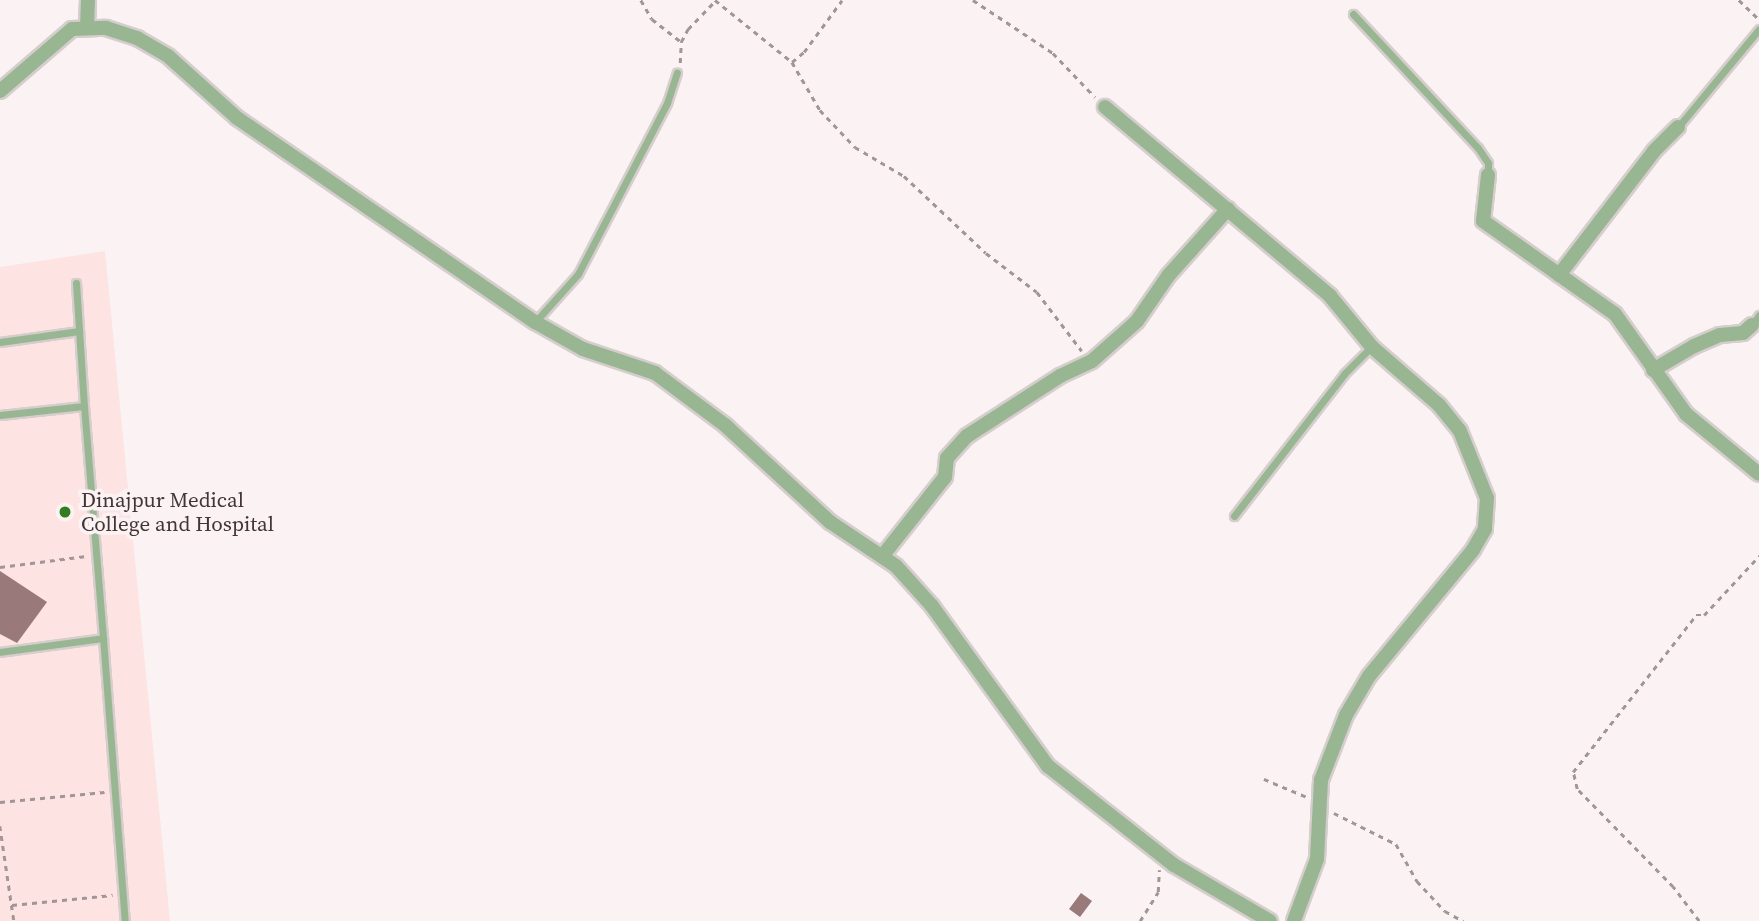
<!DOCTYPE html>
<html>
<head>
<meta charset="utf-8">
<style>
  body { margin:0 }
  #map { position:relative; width:1759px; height:921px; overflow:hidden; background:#fbf3f3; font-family:"Source Serif 4",serif }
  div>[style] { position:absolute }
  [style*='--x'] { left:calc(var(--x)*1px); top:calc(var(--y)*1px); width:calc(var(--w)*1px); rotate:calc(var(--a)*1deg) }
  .built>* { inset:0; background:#fee3e3 }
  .building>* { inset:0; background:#997979 }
  .path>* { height:2.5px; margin-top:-1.25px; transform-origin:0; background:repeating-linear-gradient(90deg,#a19595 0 5px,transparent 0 10px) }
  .roads { filter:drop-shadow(2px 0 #d6cdcd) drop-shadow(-2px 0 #d6cdcd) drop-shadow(0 2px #d6cdcd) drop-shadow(0 -2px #d6cdcd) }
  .service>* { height:7px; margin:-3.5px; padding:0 3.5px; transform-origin:3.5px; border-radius:3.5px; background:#99b693 }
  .minor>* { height:14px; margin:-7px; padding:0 7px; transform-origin:7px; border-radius:7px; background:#99b693 }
  .dots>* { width:19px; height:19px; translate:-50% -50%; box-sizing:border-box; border:4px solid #fbf3f3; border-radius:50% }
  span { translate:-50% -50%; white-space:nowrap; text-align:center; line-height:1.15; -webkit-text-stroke:7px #fbf3f3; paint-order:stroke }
  .poi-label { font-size:21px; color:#443535 }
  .left { translate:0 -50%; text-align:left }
</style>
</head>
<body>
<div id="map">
  <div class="built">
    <div style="clip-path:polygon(105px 251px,170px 921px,0 921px,0 267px)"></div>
  </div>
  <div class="building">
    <div style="clip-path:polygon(0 571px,47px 602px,17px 643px,0 634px)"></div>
    <div style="clip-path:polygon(1081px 893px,1092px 901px,1080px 917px,1069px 909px)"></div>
  </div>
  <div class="path">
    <div style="--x:641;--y:0;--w:22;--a:60"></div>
    <div style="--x:652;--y:19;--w:37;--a:38"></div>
    <div style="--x:715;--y:0;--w:99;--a:38.8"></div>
    <div style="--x:792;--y:62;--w:56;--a:59.7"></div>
    <div style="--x:820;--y:110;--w:51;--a:46.6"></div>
    <div style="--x:855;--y:147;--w:57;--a:30.6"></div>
    <div style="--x:904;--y:176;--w:112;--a:43.2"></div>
    <div style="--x:986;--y:253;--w:64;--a:37.4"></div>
    <div style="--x:1037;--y:292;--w:74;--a:52.7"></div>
    <div style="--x:973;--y:0;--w:96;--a:33.5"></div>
    <div style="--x:1053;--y:53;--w:61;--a:46.3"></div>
    <div style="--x:1739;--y:0;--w:28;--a:44"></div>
    <div style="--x:792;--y:62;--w:16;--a:-40"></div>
    <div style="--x:804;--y:52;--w:64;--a:-53.8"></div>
    <div style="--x:680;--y:63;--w:21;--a:-87"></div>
    <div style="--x:681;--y:42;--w:15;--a:-62"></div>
    <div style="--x:688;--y:29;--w:39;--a:-46"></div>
    <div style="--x:0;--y:567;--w:87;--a:-7.3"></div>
    <div style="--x:1264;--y:779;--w:47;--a:22.7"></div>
    <div style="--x:0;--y:802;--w:105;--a:-5.4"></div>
    <div style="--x:1334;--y:813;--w:69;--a:26.6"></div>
    <div style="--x:1396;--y:844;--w:43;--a:60.4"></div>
    <div style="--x:1417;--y:881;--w:41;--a:47"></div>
    <div style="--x:1445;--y:911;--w:21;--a:29"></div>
    <div style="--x:0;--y:826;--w:96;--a:81.6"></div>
    <div style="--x:12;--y:905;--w:101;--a:-5.7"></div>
    <div style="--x:1140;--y:921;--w:34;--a:-58"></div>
    <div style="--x:1158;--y:892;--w:22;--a:-87"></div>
    <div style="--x:1699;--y:921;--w:43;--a:-127.4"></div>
    <div style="--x:1673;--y:887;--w:137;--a:-134.4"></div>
    <div style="--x:1577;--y:789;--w:17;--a:-103"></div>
    <div style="--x:1573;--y:772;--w:199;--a:-51.9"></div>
    <div style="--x:1696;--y:615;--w:8;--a:0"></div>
    <div style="--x:1704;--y:615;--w:81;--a:-47"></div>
  </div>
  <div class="roads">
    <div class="service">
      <div style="--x:1353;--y:14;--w:183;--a:47"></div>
      <div style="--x:1478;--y:148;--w:18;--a:56"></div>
      <div style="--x:1488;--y:163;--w:11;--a:90"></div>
      <div style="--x:1678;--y:127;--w:127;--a:-50.4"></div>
      <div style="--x:76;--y:283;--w:123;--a:86.3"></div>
      <div style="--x:535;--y:322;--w:64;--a:-48.1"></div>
      <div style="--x:578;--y:274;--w:193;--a:-62.5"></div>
      <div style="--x:667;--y:103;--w:32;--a:-72"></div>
      <div style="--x:1752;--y:325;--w:12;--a:-55"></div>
      <div style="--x:0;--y:342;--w:80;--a:-7.9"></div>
      <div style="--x:0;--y:415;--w:84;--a:-6.1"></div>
      <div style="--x:84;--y:406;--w:233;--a:85.3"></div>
      <div style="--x:1234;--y:516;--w:180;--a:-52.2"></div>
      <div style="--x:1344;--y:374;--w:38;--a:-45"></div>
      <div style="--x:0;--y:652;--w:104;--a:-7.7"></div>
      <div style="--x:103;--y:638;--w:284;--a:85.6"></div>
    </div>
    <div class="minor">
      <div style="--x:87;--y:28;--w:28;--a:-88"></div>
      <div style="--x:0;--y:91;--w:95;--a:-40.7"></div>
      <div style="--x:72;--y:29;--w:34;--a:-2"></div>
      <div style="--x:106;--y:28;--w:33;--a:18"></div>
      <div style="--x:137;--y:38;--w:36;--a:30"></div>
      <div style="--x:168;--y:56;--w:93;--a:41.9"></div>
      <div style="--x:237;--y:118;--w:361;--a:34.4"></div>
      <div style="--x:535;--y:322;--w:55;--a:29.4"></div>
      <div style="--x:583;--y:349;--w:76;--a:18.4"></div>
      <div style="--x:655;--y:373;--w:89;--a:36.7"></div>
      <div style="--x:726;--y:426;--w:142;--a:42.7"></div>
      <div style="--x:830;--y:522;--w:79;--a:33.7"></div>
      <div style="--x:896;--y:566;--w:54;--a:48"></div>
      <div style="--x:932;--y:606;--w:198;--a:54.1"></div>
      <div style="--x:1048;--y:766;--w:160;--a:38.2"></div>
      <div style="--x:1174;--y:865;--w:111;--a:30.3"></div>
      <div style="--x:1105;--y:107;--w:294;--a:40"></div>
      <div style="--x:1330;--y:296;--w:66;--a:50.5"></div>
      <div style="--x:1372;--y:347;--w:89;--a:40.9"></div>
      <div style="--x:1439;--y:405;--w:33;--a:51"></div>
      <div style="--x:1460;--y:431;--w:72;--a:68.1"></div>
      <div style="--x:1487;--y:498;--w:31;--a:94"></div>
      <div style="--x:1485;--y:529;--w:24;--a:120"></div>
      <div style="--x:1473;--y:550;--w:163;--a:129.5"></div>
      <div style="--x:1369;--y:676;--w:45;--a:120.5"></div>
      <div style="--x:1346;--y:715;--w:70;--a:111"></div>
      <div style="--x:1321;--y:780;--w:79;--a:92.9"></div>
      <div style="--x:1317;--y:859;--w:66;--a:110.4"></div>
      <div style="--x:1488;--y:175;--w:46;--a:96.2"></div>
      <div style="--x:1483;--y:221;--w:161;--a:35.2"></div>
      <div style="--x:1615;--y:314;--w:123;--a:54.6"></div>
      <div style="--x:1686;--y:414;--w:94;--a:39.4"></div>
      <div style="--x:1559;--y:275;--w:156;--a:-52.5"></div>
      <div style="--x:1654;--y:151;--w:34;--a:-45"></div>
      <div style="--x:1653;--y:370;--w:48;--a:-30.3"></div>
      <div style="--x:1694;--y:346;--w:28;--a:-23"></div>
      <div style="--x:1720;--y:335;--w:23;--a:-5"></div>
      <div style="--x:1743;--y:333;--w:12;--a:-42"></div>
      <div style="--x:884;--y:554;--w:98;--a:-51.6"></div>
      <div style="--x:945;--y:477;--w:19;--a:-84"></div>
      <div style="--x:947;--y:458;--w:30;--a:-48"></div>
      <div style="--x:967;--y:436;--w:111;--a:-32.8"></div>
      <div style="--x:1060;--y:376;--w:35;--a:-25"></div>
      <div style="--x:1092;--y:361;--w:60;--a:-41.6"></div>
      <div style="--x:1137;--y:321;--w:55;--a:-55.4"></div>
      <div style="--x:1168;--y:276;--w:90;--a:-48.2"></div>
    </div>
  </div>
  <div class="dots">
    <div style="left:65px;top:512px;background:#327c22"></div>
  </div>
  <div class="poi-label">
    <span class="left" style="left:81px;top:512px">Dinajpur Medical<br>College and Hospital</span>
  </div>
</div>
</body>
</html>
